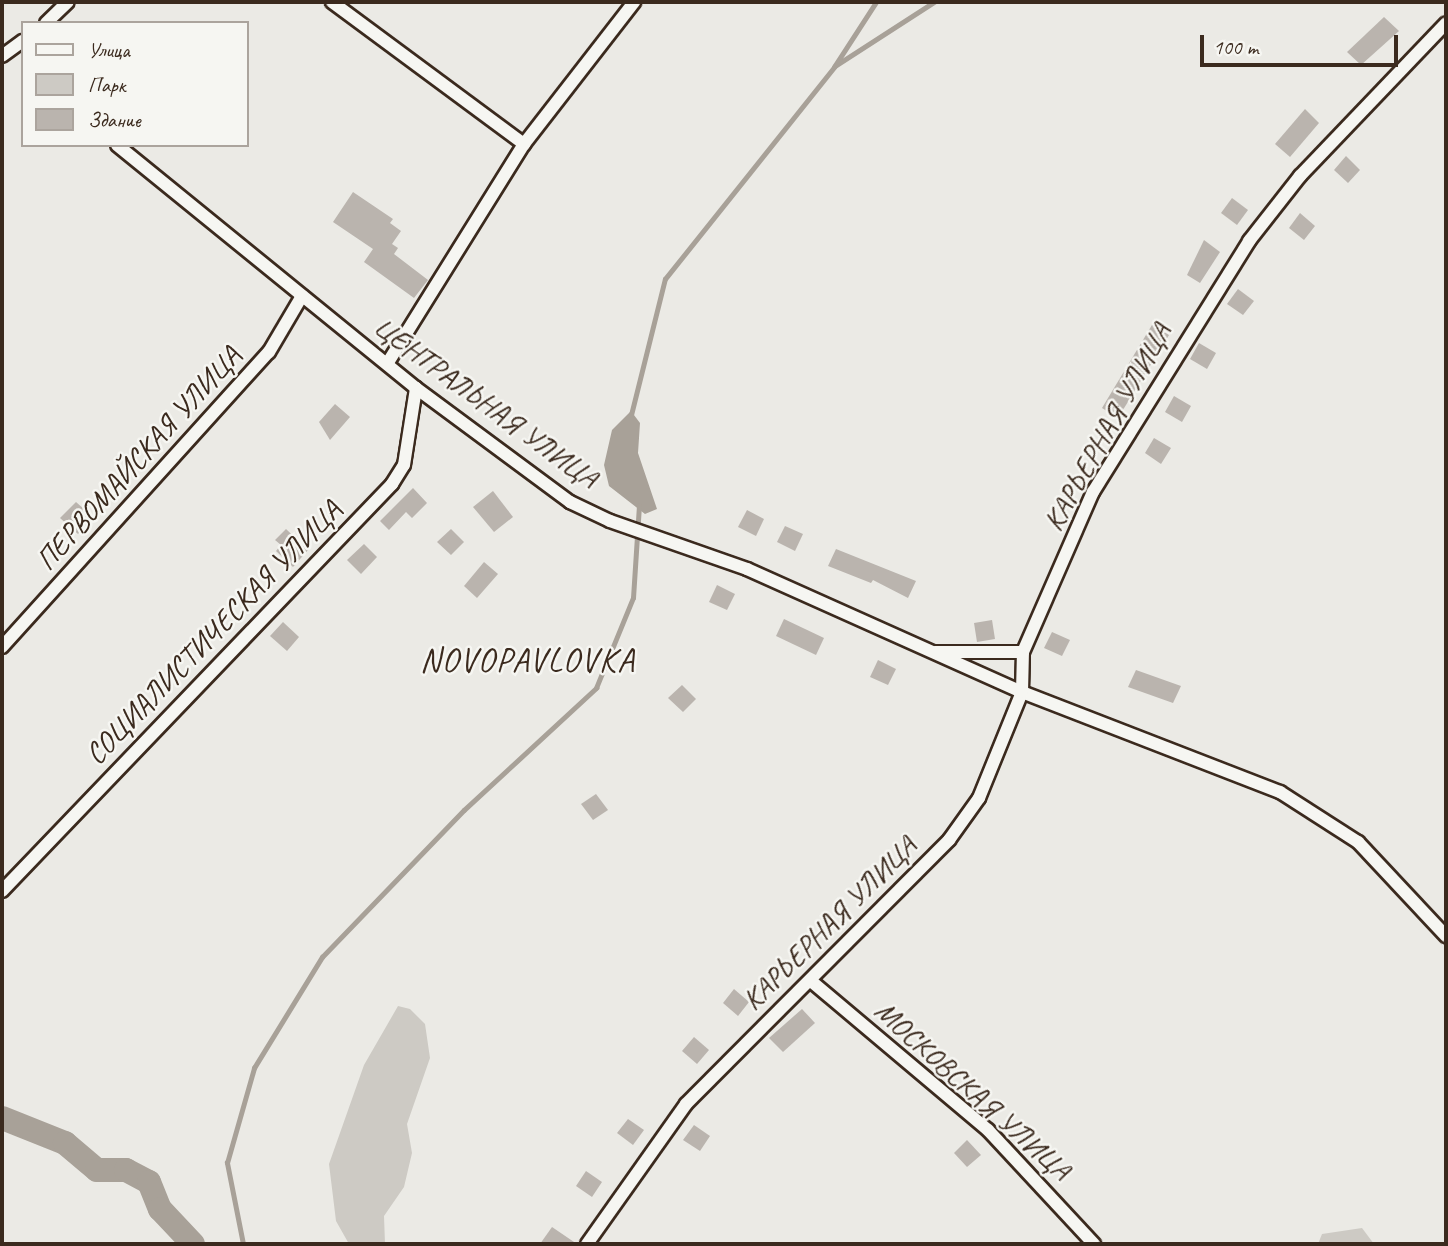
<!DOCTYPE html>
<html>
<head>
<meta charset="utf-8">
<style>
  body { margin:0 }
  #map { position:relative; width:1448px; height:1246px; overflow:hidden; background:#ebeae5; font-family:Caveat,sans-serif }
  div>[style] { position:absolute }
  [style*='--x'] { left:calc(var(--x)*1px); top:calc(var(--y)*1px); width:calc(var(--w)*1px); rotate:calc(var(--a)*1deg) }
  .green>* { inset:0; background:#cdcac4 }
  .water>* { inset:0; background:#a8a198 }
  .stream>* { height:4.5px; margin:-2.25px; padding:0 2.25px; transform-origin:2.25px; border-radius:2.25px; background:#a8a198 }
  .river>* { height:24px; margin:-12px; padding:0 12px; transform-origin:12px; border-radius:12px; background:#a8a198 }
  .building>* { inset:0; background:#bab4ae }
  .roads { filter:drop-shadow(2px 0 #3b2a1e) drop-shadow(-2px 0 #3b2a1e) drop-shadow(0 2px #3b2a1e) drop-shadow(0 -2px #3b2a1e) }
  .street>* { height:12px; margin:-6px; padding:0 6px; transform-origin:6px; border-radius:6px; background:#f6f6f2 }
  span { translate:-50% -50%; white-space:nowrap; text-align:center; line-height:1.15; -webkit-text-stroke:5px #f6f6f2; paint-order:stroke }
  .street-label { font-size:30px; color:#3b2a1e }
  .quarter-label { font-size:33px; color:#3b2a1e; letter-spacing:2px }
  .frame { position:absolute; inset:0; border:4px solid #3b2a1e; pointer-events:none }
  .legend { position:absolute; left:21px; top:21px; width:228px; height:126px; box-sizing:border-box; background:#f6f6f2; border:2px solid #aba49d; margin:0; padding:9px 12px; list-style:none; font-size:21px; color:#3b2a1e }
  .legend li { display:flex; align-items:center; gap:14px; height:35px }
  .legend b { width:35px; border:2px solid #aba49d }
  .scale { position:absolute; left:1200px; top:35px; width:198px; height:32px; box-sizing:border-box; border:4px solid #3b2a1e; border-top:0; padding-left:9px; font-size:21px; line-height:24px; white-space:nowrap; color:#3b2a1e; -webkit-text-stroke:5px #f6f6f2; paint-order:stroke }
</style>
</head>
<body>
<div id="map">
  <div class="green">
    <div style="clip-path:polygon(398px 1006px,410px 1009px,425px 1024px,430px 1058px,407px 1124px,412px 1153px,404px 1187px,384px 1216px,385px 1244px,349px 1244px,336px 1221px,329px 1164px,364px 1065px)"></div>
    <div style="clip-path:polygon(1362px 1228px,1374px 1244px,1318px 1244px,1322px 1234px)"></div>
  </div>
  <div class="water">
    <div style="clip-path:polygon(631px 411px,640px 423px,638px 453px,657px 509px,645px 514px,609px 486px,604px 465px,612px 430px)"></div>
  </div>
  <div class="stream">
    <div style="--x:835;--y:66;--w:118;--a:-32.9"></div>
    <div style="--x:631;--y:415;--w:140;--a:-76"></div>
    <div style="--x:665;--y:279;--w:271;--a:-51.4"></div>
    <div style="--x:834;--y:67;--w:77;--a:-57.1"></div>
    <div style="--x:243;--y:1244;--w:83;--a:-101.2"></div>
    <div style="--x:227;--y:1163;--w:99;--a:-74.1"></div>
    <div style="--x:254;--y:1068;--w:130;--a:-58.5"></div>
    <div style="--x:322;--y:957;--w:204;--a:-46"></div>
    <div style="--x:464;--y:810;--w:180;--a:-42.7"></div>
    <div style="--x:596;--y:688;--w:97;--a:-67.7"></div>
    <div style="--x:633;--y:598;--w:92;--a:-86.3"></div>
  </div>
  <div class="river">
    <div style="--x:2;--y:1118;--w:68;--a:21.6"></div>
    <div style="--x:65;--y:1143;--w:42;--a:40.2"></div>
    <div style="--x:97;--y:1170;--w:29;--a:0"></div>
    <div style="--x:126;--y:1170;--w:26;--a:28"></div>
    <div style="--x:149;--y:1182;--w:29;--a:68"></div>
    <div style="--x:160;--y:1209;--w:48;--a:46.7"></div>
  </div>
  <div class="building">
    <div style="clip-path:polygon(1384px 17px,1399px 31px,1361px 65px,1347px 52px)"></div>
    <div style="clip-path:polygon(1305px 109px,1319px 123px,1290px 157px,1275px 144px)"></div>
    <div style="clip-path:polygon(1346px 156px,1360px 170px,1348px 183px,1334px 170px)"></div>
    <div style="clip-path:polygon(353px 192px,393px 219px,390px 223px,401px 231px,392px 244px,398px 248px,394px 254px,428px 280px,414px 298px,364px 262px,373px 249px,333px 222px)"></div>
    <div style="clip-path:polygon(1232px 198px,1248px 210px,1237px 225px,1221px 213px)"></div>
    <div style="clip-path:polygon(1300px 213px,1315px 226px,1304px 240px,1289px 228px)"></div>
    <div style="clip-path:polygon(1204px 240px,1220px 252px,1200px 283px,1187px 275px)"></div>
    <div style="clip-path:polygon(1238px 289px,1254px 301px,1243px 315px,1227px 304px)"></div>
    <div style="clip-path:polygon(1152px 325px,1169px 335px,1118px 418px,1102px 408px)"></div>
    <div style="clip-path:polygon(1199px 343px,1216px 353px,1207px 369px,1190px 359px)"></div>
    <div style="clip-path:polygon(1174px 396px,1191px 406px,1182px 422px,1165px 412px)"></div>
    <div style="clip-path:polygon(335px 404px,350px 417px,330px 440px,319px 422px)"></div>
    <div style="clip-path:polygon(1154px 438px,1171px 448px,1161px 464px,1145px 453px)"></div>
    <div style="clip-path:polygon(413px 488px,427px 503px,412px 518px,406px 512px,389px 530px,380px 521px)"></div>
    <div style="clip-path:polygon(493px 491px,513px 517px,494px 532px,473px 507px)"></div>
    <div style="clip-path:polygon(76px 502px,93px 517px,78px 534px,60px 518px)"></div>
    <div style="clip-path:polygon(747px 510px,764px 519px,756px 536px,738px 527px)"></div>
    <div style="clip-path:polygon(785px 526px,803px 534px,795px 551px,777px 542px)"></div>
    <div style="clip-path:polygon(286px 529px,308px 550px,293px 567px,276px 551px,281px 545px,275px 540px)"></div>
    <div style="clip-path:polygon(451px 529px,464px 542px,451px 555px,437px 542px)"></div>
    <div style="clip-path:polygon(364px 544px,377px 557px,361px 574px,347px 560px)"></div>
    <div style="clip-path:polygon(836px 549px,916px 581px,908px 598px,873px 580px,871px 583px,828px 566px)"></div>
    <div style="clip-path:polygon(484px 562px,498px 574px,477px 598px,464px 586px)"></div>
    <div style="clip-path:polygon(717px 585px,735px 594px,727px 610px,709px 602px)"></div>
    <div style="clip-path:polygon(784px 619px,824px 638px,816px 655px,776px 636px)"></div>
    <div style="clip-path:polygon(992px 620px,995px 639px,977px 642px,974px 623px)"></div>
    <div style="clip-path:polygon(283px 622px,299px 637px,287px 651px,270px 636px)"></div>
    <div style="clip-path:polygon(1052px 632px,1070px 640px,1062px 656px,1044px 648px)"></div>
    <div style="clip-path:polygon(878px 660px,896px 669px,888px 685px,870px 677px)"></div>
    <div style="clip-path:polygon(1136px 670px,1181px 686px,1173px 703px,1128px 687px)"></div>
    <div style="clip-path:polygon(682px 685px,696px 699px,683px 712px,668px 698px)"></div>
    <div style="clip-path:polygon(596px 794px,608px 810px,593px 820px,581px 804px)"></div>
    <div style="clip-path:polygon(734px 989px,749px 1002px,738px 1016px,723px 1003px)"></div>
    <div style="clip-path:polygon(802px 1009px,815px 1023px,783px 1052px,769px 1038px)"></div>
    <div style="clip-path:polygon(694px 1037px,709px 1050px,697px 1064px,682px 1051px)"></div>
    <div style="clip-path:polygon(628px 1119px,644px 1130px,633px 1145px,617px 1133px)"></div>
    <div style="clip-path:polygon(694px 1125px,710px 1136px,700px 1151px,683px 1140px)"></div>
    <div style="clip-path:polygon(967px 1140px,981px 1155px,967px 1167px,954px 1153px)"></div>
    <div style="clip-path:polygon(586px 1171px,602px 1182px,592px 1197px,576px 1186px)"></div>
    <div style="clip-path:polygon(552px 1227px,577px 1244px,540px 1244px)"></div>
  </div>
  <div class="roads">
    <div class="street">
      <div style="--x:332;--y:2;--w:239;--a:36.5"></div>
      <div style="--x:46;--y:23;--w:30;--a:-44"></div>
      <div style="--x:2;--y:56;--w:26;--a:-36"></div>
      <div style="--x:117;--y:145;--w:385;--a:39.1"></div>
      <div style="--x:416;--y:388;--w:192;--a:36.5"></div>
      <div style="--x:570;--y:502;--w:44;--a:25.4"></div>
      <div style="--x:610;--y:521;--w:145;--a:19.3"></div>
      <div style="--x:747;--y:569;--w:301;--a:24.1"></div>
      <div style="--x:1022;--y:692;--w:277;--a:21.2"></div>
      <div style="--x:1280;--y:792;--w:93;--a:32.7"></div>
      <div style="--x:1358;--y:842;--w:129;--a:46.9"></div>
      <div style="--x:387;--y:364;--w:259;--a:-58.1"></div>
      <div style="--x:524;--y:144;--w:180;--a:-52.2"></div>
      <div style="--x:2;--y:647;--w:398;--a:-47.9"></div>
      <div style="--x:269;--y:352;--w:65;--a:-59.5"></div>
      <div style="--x:935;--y:652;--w:88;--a:0"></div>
      <div style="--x:2;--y:891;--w:564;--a:-46.22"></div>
      <div style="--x:392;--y:484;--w:22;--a:-58"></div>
      <div style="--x:404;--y:465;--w:78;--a:-81.1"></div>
      <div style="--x:811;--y:981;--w:231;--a:40.1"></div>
      <div style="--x:988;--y:1130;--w:156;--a:47.1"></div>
      <div style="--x:587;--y:1244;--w:171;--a:-54.7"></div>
      <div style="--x:686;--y:1104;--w:373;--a:-45.1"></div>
      <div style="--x:949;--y:840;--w:52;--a:-54.5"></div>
      <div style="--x:979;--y:798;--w:114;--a:-67.9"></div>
      <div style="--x:1022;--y:692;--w:40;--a:-88.6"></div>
      <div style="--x:1023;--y:652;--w:175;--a:-66.4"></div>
      <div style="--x:1093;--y:492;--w:296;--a:-58.1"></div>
      <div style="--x:1249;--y:241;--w:83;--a:-51.9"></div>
      <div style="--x:1300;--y:176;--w:211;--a:-46.3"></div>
    </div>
  </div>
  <div class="street-label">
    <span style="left:486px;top:402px;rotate:36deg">ЦЕНТРАЛЬНАЯ УЛИЦА</span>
    <span style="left:1107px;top:427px;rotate:-61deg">КАРЬЕРНАЯ УЛИЦА</span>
    <span style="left:138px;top:458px;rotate:-48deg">ПЕРВОМАЙСКАЯ УЛИЦА</span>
    <span style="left:213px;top:632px;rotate:-46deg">СОЦИАЛИСТИЧЕСКАЯ УЛИЦА</span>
    <span style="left:829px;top:923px;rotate:-45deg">КАРЬЕРНАЯ УЛИЦА</span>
    <span style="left:973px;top:1090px;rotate:42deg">МОСКОВСКАЯ УЛИЦА</span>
  </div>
  <div class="quarter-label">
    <span style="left:528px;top:661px">NOVOPAVLOVKA</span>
  </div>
  <div class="frame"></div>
  <ul class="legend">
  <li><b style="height:9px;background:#f6f6f2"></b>Улица</li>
  <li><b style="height:19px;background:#cdcac4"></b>Парк</li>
  <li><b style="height:19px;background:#bab4ae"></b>Здание</li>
  </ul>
  <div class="scale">100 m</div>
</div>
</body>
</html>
